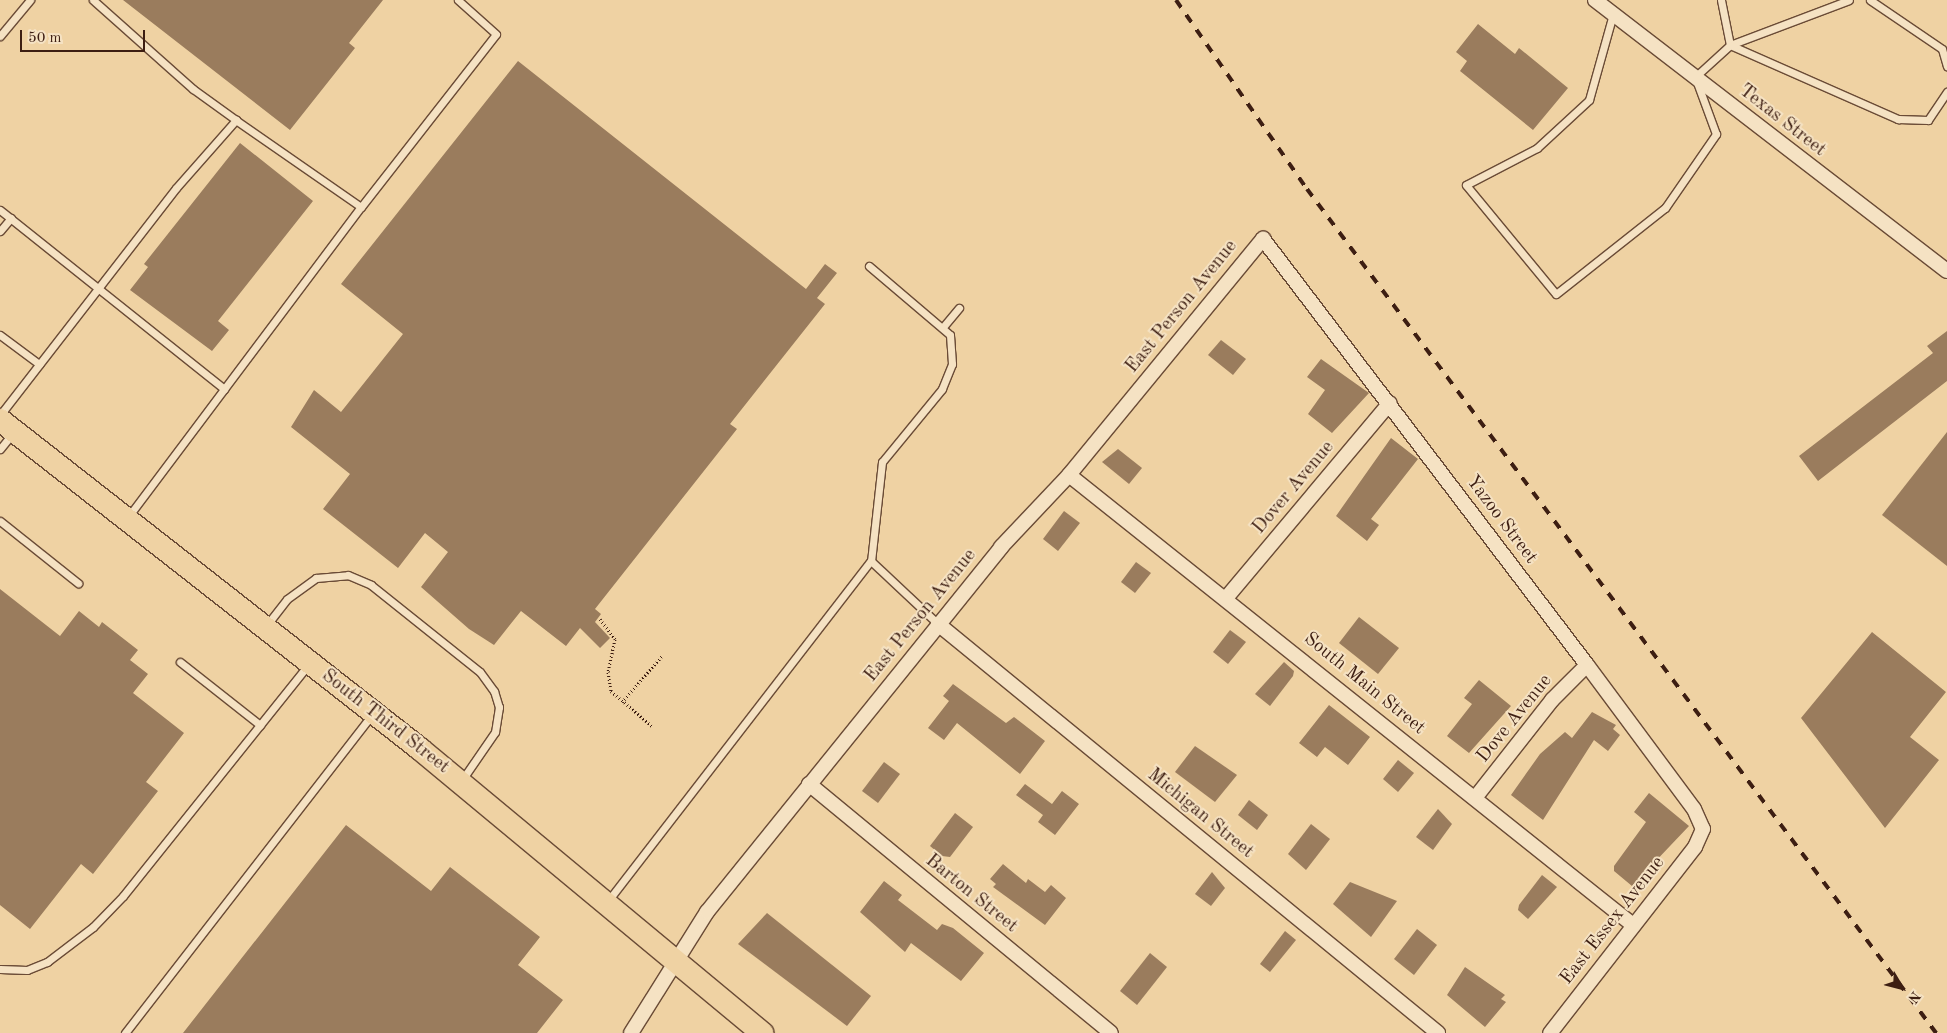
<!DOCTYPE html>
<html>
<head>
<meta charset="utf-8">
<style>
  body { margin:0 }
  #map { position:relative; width:1947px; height:1033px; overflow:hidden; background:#efd2a3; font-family:"Old Standard TT",serif }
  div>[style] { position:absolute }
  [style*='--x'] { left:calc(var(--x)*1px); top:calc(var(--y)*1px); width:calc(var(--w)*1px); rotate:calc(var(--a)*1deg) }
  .building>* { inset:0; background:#9a7c5d }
  .path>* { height:3px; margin-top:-1.5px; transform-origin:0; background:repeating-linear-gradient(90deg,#3d1e12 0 1px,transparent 0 3.5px) }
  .roads { filter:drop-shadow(1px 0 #6a4b36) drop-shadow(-1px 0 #6a4b36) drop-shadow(0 1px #6a4b36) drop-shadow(0 -1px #6a4b36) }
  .service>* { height:7px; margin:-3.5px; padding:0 3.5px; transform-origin:3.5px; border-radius:3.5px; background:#f5e2c3 }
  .minor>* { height:14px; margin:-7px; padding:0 7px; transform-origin:7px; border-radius:7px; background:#f5e2c3 }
  .primary>* { height:22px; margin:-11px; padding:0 11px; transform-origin:11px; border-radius:11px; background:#efd2a3 }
  .rail>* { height:4px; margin-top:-2px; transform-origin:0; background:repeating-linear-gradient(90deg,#3d1e12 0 9px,transparent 0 18px) }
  span { translate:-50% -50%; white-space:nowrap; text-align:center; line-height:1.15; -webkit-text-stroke:4px #f5e2c3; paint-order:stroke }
  .street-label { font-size:19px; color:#3d1e12 }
  .north { position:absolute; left:1877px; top:963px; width:50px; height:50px; -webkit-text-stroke:4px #f5e2c3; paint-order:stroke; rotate:127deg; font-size:14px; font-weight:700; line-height:20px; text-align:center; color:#3d1e12 }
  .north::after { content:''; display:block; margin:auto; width:18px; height:22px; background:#3d1e12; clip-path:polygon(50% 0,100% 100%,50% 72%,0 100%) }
  .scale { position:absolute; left:20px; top:30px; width:125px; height:22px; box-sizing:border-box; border:2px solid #3d1e12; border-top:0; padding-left:6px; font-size:15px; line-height:18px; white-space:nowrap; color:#3d1e12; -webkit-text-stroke:4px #f5e2c3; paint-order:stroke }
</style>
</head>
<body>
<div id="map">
  <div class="building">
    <div style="clip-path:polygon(123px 0,383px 0,349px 43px,355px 48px,290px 130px)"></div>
    <div style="clip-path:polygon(1478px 24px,1515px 54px,1519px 48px,1568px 88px,1533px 130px,1460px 71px,1467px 61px,1456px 52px)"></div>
    <div style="clip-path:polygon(518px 61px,806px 289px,825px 264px,837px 273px,817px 298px,825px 304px,730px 424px,737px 429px,595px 609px,601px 614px,595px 622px,610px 638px,600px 648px,580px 628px,566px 646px,521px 611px,494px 645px,469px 629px,421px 587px,448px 552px,425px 533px,398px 568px,323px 509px,350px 474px,291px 427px,314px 390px,341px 412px,403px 334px,341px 284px)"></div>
    <div style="clip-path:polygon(240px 143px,313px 201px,218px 321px,229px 330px,212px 351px,130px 290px,148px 267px,144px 264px)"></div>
    <div style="clip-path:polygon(1947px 331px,1947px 381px,1818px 481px,1799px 456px,1933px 353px,1927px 346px)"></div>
    <div style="clip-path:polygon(1221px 340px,1246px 359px,1233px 375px,1208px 355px)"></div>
    <div style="clip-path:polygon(1321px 359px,1369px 393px,1332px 433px,1308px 414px,1325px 390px,1307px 377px)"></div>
    <div style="clip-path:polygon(1947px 432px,1947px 566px,1882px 515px)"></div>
    <div style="clip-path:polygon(1391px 438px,1418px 459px,1371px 519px,1379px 525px,1367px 541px,1336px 516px)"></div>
    <div style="clip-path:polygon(1118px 449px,1142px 468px,1129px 484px,1102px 462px)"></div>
    <div style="clip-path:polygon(1064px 511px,1080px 523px,1058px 551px,1043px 539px)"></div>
    <div style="clip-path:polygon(1136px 562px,1151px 573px,1135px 593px,1121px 582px)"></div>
    <div style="clip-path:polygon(0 589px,60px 636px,79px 611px,99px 627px,102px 622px,138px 650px,130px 660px,148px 674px,133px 693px,184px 733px,146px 782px,158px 791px,93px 874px,81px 864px,30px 929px,0 905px)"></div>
    <div style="clip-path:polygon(1359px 617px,1399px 648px,1378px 674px,1339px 643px)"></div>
    <div style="clip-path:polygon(1230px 630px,1246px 642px,1228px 664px,1213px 652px)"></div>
    <div style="clip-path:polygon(1872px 632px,1946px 692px,1910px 737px,1939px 760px,1885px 828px,1801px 718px)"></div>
    <div style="clip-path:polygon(1284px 662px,1294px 671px,1293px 676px,1270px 706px,1255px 694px)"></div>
    <div style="clip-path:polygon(1479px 680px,1511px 706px,1469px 753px,1447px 736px,1472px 704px,1464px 698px)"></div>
    <div style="clip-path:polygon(953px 684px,1006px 723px,1014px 717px,1045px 741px,1020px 774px,957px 723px,944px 740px,928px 728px,949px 701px,943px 696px)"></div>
    <div style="clip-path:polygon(1329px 705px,1370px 737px,1348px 765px,1325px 747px,1317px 757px,1299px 743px)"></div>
    <div style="clip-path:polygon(1592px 712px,1616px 725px,1613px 729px,1620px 735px,1608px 751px,1594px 740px,1543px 820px,1511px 795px,1540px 754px,1565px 732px,1572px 738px)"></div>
    <div style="clip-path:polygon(1195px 746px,1237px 775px,1215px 802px,1175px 772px)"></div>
    <div style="clip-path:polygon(1398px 760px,1414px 773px,1398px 792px,1383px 779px)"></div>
    <div style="clip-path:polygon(884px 762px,900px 774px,878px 803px,862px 791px)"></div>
    <div style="clip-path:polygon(1025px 784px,1052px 804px,1062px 791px,1079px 804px,1055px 835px,1038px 822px,1043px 815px,1016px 795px)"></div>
    <div style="clip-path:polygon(1649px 793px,1689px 826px,1632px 886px,1614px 871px,1614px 866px,1646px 822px,1634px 812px)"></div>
    <div style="clip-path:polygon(1249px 800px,1268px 815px,1257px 830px,1238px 815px)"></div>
    <div style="clip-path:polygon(1438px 809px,1452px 824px,1433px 850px,1416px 837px)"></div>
    <div style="clip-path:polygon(955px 813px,973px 827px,950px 857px,942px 856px,930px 846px)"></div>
    <div style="clip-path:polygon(1311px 824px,1330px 839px,1306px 870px,1288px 854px)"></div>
    <div style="clip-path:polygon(346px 825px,431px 891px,450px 867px,540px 937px,518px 965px,563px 1000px,537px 1033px,183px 1033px)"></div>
    <div style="clip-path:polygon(1003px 864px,1026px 883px,1028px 879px,1045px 892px,1051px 885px,1066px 898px,1045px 925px,993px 887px,996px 884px,990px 879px)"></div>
    <div style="clip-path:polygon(1212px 872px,1225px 888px,1211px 906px,1195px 894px)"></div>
    <div style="clip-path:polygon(1542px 875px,1557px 887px,1528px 919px,1518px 910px,1519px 905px)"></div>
    <div style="clip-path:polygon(884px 881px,902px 895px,898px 900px,937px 930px,942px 924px,953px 928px,984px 953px,961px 981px,911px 943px,905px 952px,860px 912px)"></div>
    <div style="clip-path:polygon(1350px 882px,1397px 901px,1371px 937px,1333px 904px)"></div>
    <div style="clip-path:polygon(767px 913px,871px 996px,847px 1026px,738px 944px)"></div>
    <div style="clip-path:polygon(1417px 929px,1437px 945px,1414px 975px,1394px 959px)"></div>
    <div style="clip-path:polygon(1285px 931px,1296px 940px,1270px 972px,1260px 964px)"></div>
    <div style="clip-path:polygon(1150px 953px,1167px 967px,1137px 1005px,1120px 991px)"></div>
    <div style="clip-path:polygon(1465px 967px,1505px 995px,1501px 999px,1506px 1002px,1485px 1027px,1447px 995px)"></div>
  </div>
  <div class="path">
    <div style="--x:600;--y:619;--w:25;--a:53"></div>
    <div style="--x:615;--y:639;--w:34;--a:102"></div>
    <div style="--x:608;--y:672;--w:19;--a:81"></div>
    <div style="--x:611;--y:691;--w:54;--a:40.5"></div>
    <div style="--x:622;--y:702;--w:61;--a:-49"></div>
  </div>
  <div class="roads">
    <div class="service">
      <div style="--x:1721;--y:0;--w:46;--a:78.7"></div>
      <div style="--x:1870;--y:0;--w:87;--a:34.2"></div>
      <div style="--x:1942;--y:49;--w:18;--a:74"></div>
      <div style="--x:1613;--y:14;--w:89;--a:105.6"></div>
      <div style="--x:1589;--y:100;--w:71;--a:137.3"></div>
      <div style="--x:1537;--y:148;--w:80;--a:152.5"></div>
      <div style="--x:1466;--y:185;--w:141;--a:50.5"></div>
      <div style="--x:1556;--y:294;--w:139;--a:-38.3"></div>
      <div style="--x:1665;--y:208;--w:90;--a:-55.4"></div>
      <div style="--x:1716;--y:134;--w:61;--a:-110.2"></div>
      <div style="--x:1695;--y:77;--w:47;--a:-42.4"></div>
      <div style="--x:1730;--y:45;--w:127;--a:-20.7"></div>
      <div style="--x:0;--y:36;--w:47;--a:-50.2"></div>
      <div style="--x:1730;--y:45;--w:184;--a:23.8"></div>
      <div style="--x:1898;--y:119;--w:30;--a:2"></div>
      <div style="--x:1928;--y:120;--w:34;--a:-56"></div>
      <div style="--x:361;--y:207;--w:219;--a:-52"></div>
      <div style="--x:496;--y:34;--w:51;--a:-138.2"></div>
      <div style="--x:0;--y:210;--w:287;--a:38.6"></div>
      <div style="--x:0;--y:231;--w:17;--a:-50"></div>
      <div style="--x:869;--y:266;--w:106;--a:40.4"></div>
      <div style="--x:950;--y:335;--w:29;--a:86"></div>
      <div style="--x:952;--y:364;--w:27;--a:112"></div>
      <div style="--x:942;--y:389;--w:94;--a:129.4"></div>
      <div style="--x:882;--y:462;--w:100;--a:96.3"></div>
      <div style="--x:943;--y:327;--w:25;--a:-50"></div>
      <div style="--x:0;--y:335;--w:49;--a:36.6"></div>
      <div style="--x:0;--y:415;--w:287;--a:-52.2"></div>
      <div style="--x:176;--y:188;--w:91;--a:-48.6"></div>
      <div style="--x:236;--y:120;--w:53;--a:-144.2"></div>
      <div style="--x:193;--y:89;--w:134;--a:-138.3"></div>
      <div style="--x:0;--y:449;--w:19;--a:-51"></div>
      <div style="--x:128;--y:517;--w:388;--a:-53.1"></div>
      <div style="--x:361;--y:207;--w:152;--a:-145.2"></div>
      <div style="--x:0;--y:521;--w:100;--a:38.5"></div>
      <div style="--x:266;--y:626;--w:34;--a:-52"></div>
      <div style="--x:287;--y:599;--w:36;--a:-36"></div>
      <div style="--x:316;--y:578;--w:32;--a:-5"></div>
      <div style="--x:348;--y:575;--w:25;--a:23"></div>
      <div style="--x:371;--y:585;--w:139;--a:38.6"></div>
      <div style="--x:480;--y:672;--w:24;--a:54"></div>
      <div style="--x:494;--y:691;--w:17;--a:73"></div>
      <div style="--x:499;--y:707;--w:25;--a:99"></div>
      <div style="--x:495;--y:732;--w:58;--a:124.5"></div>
      <div style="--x:180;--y:662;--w:102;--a:38.2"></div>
      <div style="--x:607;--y:902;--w:431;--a:-52.3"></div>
      <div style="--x:871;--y:561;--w:92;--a:43.2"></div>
      <div style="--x:0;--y:969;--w:27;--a:2"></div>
      <div style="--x:27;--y:970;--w:22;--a:-22"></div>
      <div style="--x:47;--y:962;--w:58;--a:-37.3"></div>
      <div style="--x:93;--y:927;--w:43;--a:-45.9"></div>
      <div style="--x:123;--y:896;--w:295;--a:-51.3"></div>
      <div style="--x:125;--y:1033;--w:403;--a:-52.2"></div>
    </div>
    <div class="minor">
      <div style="--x:1595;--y:0;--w:444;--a:37.6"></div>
      <div style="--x:1069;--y:475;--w:722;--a:38.59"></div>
      <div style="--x:1227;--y:597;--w:253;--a:-50"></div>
      <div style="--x:938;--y:624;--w:646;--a:39.28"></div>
      <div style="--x:809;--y:784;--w:391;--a:39.5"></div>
      <div style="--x:1475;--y:798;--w:125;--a:-51.8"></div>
      <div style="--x:1552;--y:700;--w:49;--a:-45"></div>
      <div style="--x:631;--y:1033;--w:143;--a:-57.9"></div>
      <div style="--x:707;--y:912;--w:469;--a:-51.1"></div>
      <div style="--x:1001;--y:547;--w:99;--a:-46.6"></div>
      <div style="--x:1069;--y:475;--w:306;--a:-50.6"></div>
      <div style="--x:1263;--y:239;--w:535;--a:52.74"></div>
      <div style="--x:1587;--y:665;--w:179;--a:53.4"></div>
      <div style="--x:1694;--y:809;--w:22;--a:66"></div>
      <div style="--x:1703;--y:829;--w:20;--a:114"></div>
      <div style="--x:1695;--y:847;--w:236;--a:127.9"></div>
    </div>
    <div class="primary">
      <div style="--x:0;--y:420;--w:534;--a:38.07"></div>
      <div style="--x:420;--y:749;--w:445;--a:39.7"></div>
    </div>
  </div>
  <div class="rail">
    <div style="--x:1176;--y:0;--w:230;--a:55.3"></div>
    <div style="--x:1307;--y:189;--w:1053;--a:53.3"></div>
  </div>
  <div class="street-label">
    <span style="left:1782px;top:121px;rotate:38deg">Texas Street</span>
    <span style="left:1182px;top:307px;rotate:-51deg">East Person Avenue</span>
    <span style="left:1294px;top:488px;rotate:-50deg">Dover Avenue</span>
    <span style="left:1501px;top:520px;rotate:53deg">Yazoo Street</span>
    <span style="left:921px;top:616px;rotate:-51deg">East Person Avenue</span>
    <span style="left:1364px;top:684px;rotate:39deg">South Main Street</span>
    <span style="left:1515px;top:719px;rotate:-51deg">Dove Avenue</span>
    <span style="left:385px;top:722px;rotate:38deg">South Third Street</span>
    <span style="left:1200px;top:814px;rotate:39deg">Michigan Street</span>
    <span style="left:971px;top:894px;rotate:39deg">Barton Street</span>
    <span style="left:1613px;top:921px;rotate:-52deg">East Essex Avenue</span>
  </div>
  <div class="north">N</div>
  <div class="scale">50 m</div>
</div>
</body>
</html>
